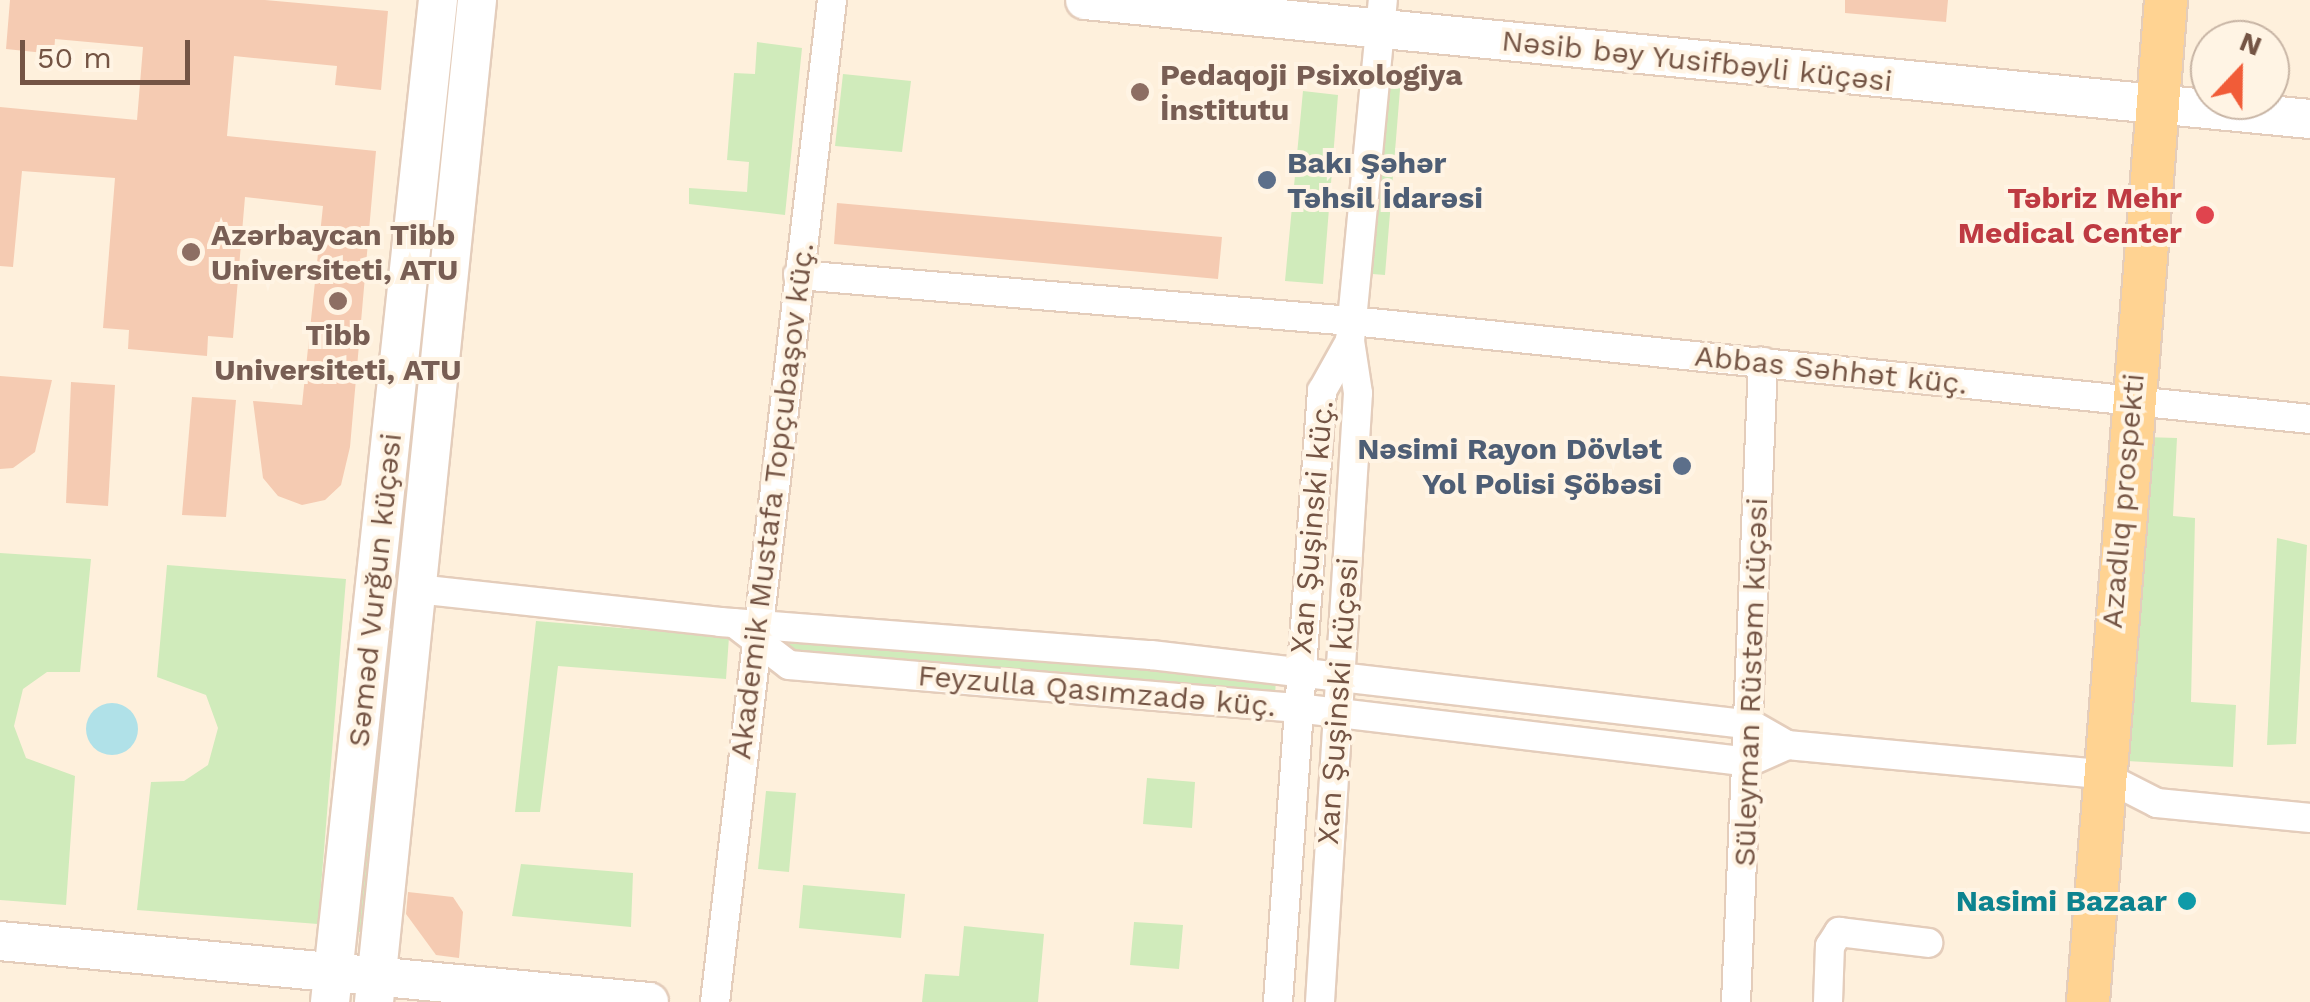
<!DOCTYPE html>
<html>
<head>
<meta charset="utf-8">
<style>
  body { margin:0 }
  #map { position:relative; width:2310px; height:1002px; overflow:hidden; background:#fef0dc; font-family:"Work Sans",sans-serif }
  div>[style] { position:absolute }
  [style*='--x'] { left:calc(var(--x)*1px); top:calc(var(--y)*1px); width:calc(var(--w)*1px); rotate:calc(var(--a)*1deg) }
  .green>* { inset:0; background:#d0ebbb }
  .water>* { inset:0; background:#b0e1e8 }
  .round { border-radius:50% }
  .building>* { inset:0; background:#f5cbb2 }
  .roads { filter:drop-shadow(2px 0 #e4cdbb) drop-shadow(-2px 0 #e4cdbb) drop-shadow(0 2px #e4cdbb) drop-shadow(0 -2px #e4cdbb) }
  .street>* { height:28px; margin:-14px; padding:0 14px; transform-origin:14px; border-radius:14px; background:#fff }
  .secondary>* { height:38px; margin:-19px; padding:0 19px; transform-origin:19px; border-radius:19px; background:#fff }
  .primary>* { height:42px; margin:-21px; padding:0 21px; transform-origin:21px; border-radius:21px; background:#ffd392 }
  .dots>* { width:28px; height:28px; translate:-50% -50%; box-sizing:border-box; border:5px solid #fff4e4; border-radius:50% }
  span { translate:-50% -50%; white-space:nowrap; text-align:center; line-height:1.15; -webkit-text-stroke:8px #fff4e4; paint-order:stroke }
  .street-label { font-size:30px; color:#745444 }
  .education-label { font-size:30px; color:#785e54; font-weight:700 }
  .left { translate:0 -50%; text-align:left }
  .service-label { font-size:30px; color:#4e5e75; font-weight:700 }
  .right { translate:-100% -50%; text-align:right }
  .health-label { font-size:30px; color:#be3a42; font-weight:700 }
  .culture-label { font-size:30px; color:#0d838f; font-weight:700 }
  .north { position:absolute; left:2190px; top:20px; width:100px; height:100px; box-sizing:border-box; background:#fff4e4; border:2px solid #c7b4a4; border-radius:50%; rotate:22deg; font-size:28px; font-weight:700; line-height:40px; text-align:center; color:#745444 }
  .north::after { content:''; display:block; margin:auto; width:35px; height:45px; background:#f15c38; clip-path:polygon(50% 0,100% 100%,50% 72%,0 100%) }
  .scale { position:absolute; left:20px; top:40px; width:170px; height:45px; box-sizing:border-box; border:5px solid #745444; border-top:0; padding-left:12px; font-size:30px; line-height:35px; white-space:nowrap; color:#745444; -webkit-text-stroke:8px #fff4e4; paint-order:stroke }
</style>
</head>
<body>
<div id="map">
  <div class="green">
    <div style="clip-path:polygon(454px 0,462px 0,365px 932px,355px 932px)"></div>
    <div style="clip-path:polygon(757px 42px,802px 48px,785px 215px,689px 204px,689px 188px,747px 192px,749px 162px,727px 160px,734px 73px,755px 74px)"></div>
    <div style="clip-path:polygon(843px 74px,911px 81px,902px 152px,835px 146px)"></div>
    <div style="clip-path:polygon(1377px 74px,1401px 77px,1385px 275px,1360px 273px)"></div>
    <div style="clip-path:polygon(1303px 91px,1338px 95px,1323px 284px,1285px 281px)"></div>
    <div style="clip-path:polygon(2144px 437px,2177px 438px,2173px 516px,2195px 518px,2191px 702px,2236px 705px,2233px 767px,2127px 761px)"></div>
    <div style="clip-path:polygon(2277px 538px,2307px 545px,2296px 744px,2267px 745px)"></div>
    <div style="clip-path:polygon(0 553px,91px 559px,80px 672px,47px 672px,23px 689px,14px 726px,26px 758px,75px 776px,66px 905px,0 900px)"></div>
    <div style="clip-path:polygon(167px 565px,346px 579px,318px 924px,137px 910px,151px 782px,184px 781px,208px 765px,218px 728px,206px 695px,157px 677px)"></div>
    <div style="clip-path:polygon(536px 621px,729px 637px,726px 679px,558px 666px,540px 812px,515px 812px)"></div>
    <div style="clip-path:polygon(789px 637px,1276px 679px,1275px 696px,788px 654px)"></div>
    <div style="clip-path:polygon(1147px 778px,1195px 782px,1192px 828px,1143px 824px)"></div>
    <div style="clip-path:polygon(766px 791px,796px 793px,789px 872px,758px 869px)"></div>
    <div style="clip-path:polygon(521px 864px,633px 873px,631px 927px,512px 916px)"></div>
    <div style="clip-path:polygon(803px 885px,905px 894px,901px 938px,799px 928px)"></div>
    <div style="clip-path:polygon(1134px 922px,1183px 925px,1179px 969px,1130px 965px)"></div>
    <div style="clip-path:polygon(964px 926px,1044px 934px,1038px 1002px,922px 1002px,925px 974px,959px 976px)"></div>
  </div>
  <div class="water">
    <div class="round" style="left:86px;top:703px;width:52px;height:52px"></div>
  </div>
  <div class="building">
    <div style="clip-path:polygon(10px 0,265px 0,388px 11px,381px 90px,335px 85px,337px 66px,234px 56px,227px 136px,376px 151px,350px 447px,341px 485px,325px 500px,302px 505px,278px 496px,263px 478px,253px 401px,302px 405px,323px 206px,245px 197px,233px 338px,208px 336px,207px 356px,128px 349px,129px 330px,103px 328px,115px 178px,22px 171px,13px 267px,0 266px,0 107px,137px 120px,143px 47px,55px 39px,54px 54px,6px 49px)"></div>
    <div style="clip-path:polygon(1845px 0,1948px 0,1946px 22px,1845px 13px)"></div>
    <div style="clip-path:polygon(837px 203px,1222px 237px,1218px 279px,834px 244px)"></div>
    <div style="clip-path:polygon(0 376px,52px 380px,35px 452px,13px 468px,0 469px)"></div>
    <div style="clip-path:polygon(71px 382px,115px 385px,108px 506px,66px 503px)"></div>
    <div style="clip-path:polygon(192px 397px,236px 400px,226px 517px,182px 515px)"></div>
    <div style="clip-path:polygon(408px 892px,453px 897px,463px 912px,459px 958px,436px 955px,406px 914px)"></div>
  </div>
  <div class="roads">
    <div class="street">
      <div style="--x:798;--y:275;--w:556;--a:4.75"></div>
      <div style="--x:1352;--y:321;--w:963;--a:5.84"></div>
      <div style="--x:417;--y:589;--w:305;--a:6.2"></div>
      <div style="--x:720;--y:622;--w:432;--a:4.4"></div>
      <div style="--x:1151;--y:655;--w:605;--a:6.64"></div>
      <div style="--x:1752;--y:725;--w:40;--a:29.7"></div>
      <div style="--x:1787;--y:745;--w:314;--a:5.3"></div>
      <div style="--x:2100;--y:774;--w:64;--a:27"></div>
      <div style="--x:2157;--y:803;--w:154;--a:5.6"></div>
      <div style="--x:734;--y:623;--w:69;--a:37.4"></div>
      <div style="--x:789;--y:665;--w:510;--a:4.84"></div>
      <div style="--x:1297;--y:708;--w:455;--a:6.8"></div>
      <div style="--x:1749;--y:762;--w:42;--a:-24.1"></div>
      <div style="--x:715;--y:1002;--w:1009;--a:-83.34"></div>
      <div style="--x:1278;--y:1002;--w:613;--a:-85.88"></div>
      <div style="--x:1322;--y:391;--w:57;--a:-60.8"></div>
      <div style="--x:1350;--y:341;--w:343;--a:-84.5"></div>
      <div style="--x:1320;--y:1002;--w:610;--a:-86.43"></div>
      <div style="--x:1358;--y:393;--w:53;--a:-98.7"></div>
      <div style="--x:1736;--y:1002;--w:641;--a:-87.58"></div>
      <div style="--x:1828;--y:1002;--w:56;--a:-88"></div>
      <div style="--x:1830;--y:946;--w:17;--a:-57"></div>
      <div style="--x:1839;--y:932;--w:90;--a:7"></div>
    </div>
    <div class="secondary">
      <div style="--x:1085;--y:0;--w:1231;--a:5.55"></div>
      <div style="--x:0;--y:941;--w:652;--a:5.37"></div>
      <div style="--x:330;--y:1002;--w:1008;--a:-83.85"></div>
      <div style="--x:374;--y:1002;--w:1007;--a:-84.13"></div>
    </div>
    <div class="primary">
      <div style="--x:2088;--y:1002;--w:1005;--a:-85.55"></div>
    </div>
  </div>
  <div class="dots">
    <div style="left:1140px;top:92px;background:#8d6e63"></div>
    <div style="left:1267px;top:180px;background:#5c6f8a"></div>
    <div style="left:2205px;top:215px;background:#e0444e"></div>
    <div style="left:191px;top:252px;background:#8d6e63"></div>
    <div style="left:338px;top:301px;background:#8d6e63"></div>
    <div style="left:1682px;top:466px;background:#5c6f8a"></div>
    <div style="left:2187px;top:901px;background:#0f9aa8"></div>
  </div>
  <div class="street-label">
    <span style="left:1697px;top:61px;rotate:6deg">Nəsib bəy Yusifbəyli küçəsi</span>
    <span style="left:1831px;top:370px;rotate:6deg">Abbas Səhhət küç.</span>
    <span style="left:772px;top:501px;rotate:-83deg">Akademik Mustafa Topçubaşov küç.</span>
    <span style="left:2123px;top:501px;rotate:-85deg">Azadlıq prospekti</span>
    <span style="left:1312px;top:527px;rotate:-85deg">Xan Şuşinski küç.</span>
    <span style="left:375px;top:590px;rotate:-84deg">Səməd Vurğun küçəsi</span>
    <span style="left:1751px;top:682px;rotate:-88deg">Süleyman Rüstəm küçəsi</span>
    <span style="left:1097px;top:691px;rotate:5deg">Feyzulla Qasımzadə küç.</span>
    <span style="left:1338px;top:701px;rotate:-86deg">Xan Şuşinski küçəsi</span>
  </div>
  <div class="education-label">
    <span class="left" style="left:1160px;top:92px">Pedaqoji Psixologiya<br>İnstitutu</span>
    <span class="left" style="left:211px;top:252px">Azərbaycan Tibb<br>Universiteti, ATU</span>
    <span style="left:338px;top:352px">Tibb<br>Universiteti, ATU</span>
  </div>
  <div class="service-label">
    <span class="left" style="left:1287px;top:180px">Bakı Şəhər<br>Təhsil İdarəsi</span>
    <span class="right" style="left:1662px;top:466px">Nəsimi Rayon Dövlət<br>Yol Polisi Şöbəsi</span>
  </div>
  <div class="health-label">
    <span class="right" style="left:2182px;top:215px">Təbriz Mehr<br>Medical Center</span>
  </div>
  <div class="culture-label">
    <span class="right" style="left:2167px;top:901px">Nasimi Bazaar</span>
  </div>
  <div class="north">N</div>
  <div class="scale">50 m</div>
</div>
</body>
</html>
